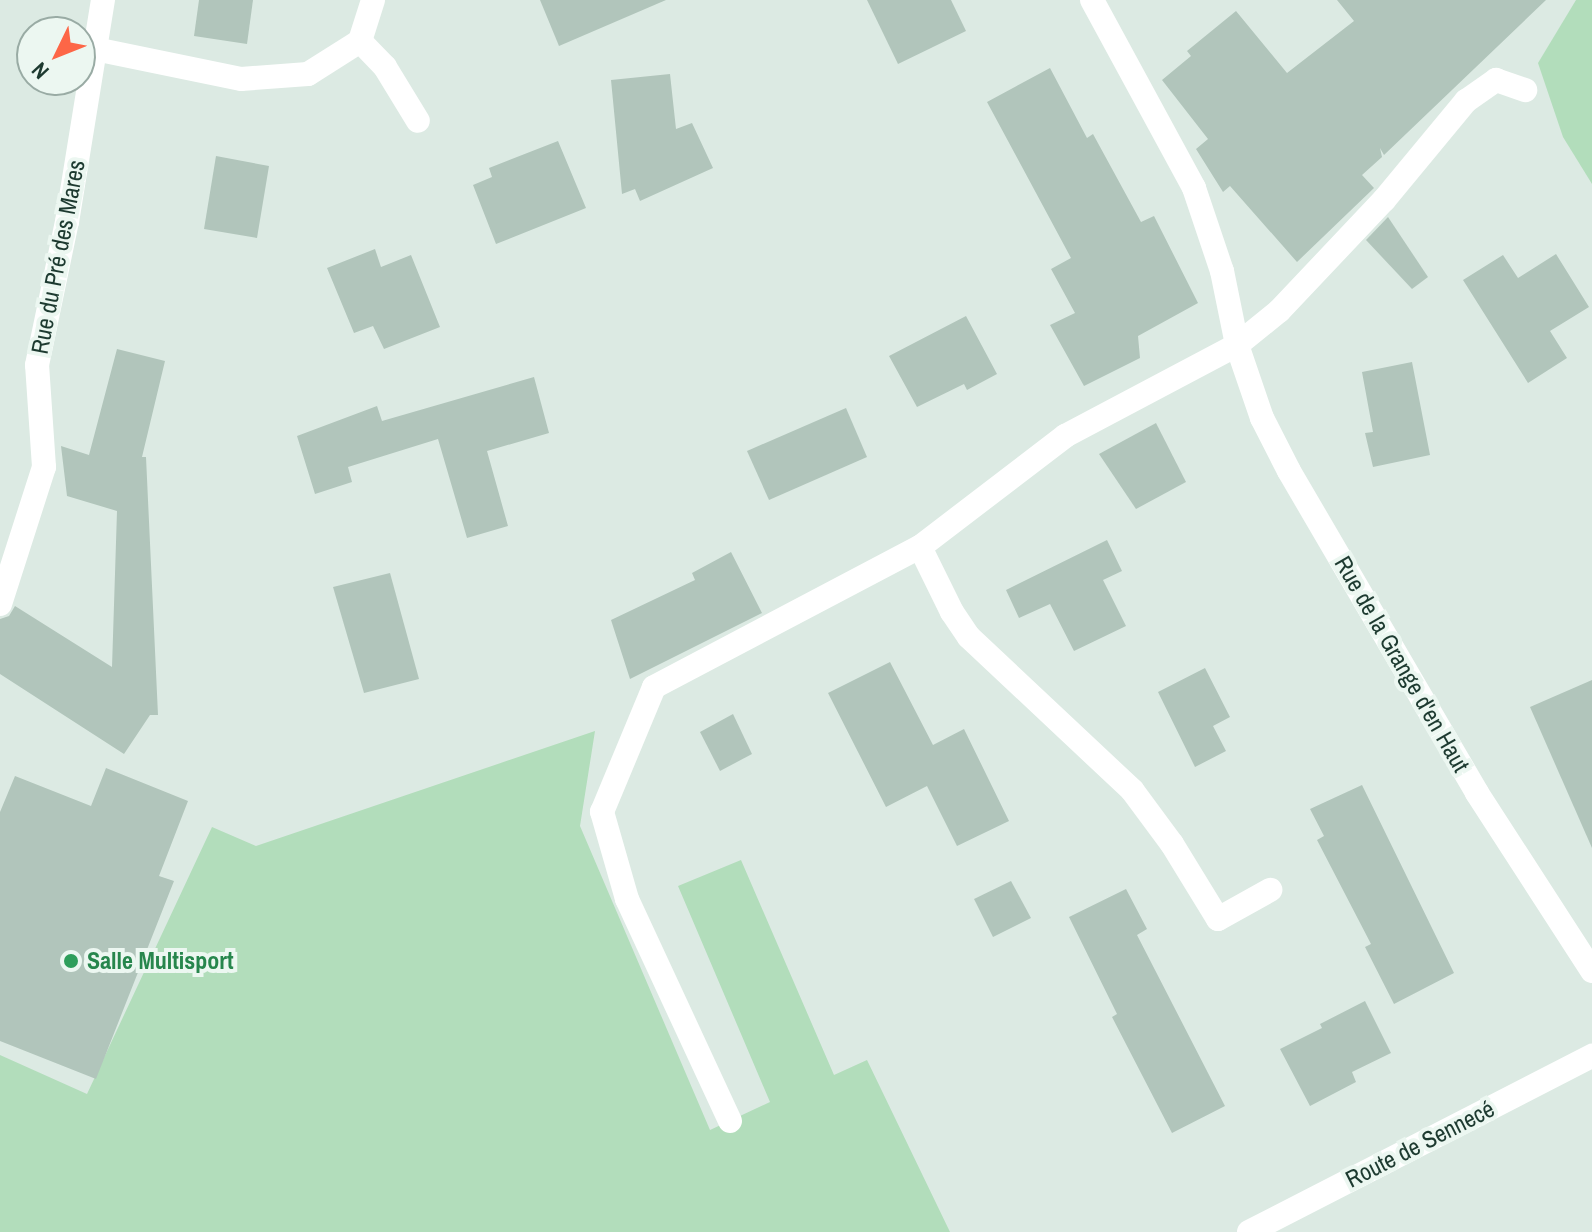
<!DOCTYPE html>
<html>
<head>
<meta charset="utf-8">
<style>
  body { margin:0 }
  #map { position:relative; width:1592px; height:1232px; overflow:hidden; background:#dceae3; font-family:"Archivo Narrow",sans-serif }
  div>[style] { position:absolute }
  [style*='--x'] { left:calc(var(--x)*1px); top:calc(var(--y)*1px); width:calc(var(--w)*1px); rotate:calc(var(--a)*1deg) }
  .green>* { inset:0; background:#b2ddbb }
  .building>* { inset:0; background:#b1c5bb }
  .minor>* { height:24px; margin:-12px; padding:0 12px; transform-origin:12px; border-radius:12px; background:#fff }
  .dots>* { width:22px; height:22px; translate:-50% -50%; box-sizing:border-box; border:4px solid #ecf7f1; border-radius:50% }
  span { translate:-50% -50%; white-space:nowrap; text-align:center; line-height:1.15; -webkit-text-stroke:8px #ecf7f1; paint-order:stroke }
  .street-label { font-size:24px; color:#1d3a30 }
  .leisure-label { font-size:24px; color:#27864d; font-weight:700 }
  .left { translate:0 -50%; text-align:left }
  .north { position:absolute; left:16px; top:16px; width:80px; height:80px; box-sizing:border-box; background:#ecf7f1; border:2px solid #99aba4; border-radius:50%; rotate:227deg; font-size:22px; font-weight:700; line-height:32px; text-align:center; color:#1d3a30 }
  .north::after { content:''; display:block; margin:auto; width:28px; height:36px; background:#fd6647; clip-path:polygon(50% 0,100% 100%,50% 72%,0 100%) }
</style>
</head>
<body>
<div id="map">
  <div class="green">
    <div style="clip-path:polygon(1576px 0,1592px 0,1592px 184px,1563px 137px,1538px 63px)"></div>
    <div style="clip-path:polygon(595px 731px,580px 826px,710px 1130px,770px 1102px,678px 886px,741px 860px,834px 1075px,867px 1060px,950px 1232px,0 1232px,0 1055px,87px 1094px,212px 827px,256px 846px)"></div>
  </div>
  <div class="building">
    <div style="clip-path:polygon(199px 0,253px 0,247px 44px,194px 36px)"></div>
    <div style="clip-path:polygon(540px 0,666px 0,559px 46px)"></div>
    <div style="clip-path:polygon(867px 0,951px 0,966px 31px,898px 64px)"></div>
    <div style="clip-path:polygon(1337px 0,1546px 0,1384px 155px,1380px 148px,1382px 157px,1362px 175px,1374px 188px,1297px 262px,1230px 186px,1223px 192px,1196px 149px,1208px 139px,1162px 80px,1191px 56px,1187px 51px,1236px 11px,1287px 73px,1354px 21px)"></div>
    <div style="clip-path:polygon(1050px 68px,1087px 138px,1093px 134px,1141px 222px,1154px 216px,1198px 303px,1138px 336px,1140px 358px,1084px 386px,1050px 325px,1075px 313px,1051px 269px,1071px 258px,987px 102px)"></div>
    <div style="clip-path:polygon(670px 74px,676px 129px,692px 123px,713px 168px,640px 201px,635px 189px,622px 194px,611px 80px)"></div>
    <div style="clip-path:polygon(558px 141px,586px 208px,496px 244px,473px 185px,492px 177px,489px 168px)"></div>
    <div style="clip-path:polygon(216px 156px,269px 166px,257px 238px,204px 229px)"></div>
    <div style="clip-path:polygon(1388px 217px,1428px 277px,1412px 289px,1366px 240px)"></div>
    <div style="clip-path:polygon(375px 249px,381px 267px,411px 255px,440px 327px,384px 349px,373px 326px,354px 333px,327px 268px)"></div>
    <div style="clip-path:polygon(1556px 254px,1589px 307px,1550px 331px,1567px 358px,1528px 383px,1463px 280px,1503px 255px,1518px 278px)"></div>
    <div style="clip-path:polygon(966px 316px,997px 374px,967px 390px,964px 384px,917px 407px,889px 356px)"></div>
    <div style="clip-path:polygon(117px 349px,165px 361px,142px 457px,146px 457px,158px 715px,150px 715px,124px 754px,0 674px,0 619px,9px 616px,15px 606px,112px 667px,117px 511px,67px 496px,61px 446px,89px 455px)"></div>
    <div style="clip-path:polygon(1412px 362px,1430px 455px,1373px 467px,1365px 433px,1373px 432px,1362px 372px)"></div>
    <div style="clip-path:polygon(534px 377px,549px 433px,487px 451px,508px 526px,467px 538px,438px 439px,348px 467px,352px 482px,315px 494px,297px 436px,377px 406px,382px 421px)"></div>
    <div style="clip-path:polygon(846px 408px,867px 457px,769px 500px,747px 451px)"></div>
    <div style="clip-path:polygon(1156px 423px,1186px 482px,1136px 509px,1099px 454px)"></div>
    <div style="clip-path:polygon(1107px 540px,1122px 571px,1103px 580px,1126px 626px,1074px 651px,1050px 604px,1019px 618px,1006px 590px)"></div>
    <div style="clip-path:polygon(731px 552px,762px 613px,630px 679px,611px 620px,695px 580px,692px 573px)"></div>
    <div style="clip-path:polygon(390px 573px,419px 679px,364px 693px,333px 587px)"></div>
    <div style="clip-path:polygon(890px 662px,933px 745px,964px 729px,1009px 821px,957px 846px,927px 786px,886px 807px,828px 693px)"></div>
    <div style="clip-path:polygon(1205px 668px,1230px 717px,1213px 726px,1226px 751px,1195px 767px,1158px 692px)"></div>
    <div style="clip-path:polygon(1592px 680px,1592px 848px,1530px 707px)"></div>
    <div style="clip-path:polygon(733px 714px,752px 754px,720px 771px,700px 732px)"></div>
    <div style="clip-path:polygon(106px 768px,188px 801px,159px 876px,174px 881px,96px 1079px,0 1041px,0 812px,15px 776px,91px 806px)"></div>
    <div style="clip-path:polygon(1362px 785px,1454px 973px,1394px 1004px,1365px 947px,1371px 944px,1317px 840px,1324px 836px,1310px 809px)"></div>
    <div style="clip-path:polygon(1011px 881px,1031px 918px,993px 937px,974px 899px)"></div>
    <div style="clip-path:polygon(1126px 889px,1147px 929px,1137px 935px,1225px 1106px,1172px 1133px,1112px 1017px,1117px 1014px,1069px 917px)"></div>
    <div style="clip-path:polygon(1365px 1001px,1391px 1053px,1352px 1072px,1356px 1082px,1310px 1106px,1280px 1049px,1322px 1028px,1320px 1024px)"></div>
  </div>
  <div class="minor">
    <div style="--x:1092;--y:0;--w:214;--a:61.5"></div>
    <div style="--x:1194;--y:188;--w:88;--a:71.4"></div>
    <div style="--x:1222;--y:271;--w:76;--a:78.5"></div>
    <div style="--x:1237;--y:345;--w:77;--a:71.1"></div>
    <div style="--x:1262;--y:418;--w:59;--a:63"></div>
    <div style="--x:1289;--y:471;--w:373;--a:59.7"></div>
    <div style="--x:1477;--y:793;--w:212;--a:57.1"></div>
    <div style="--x:360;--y:41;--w:36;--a:46"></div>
    <div style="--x:385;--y:67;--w:63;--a:58.6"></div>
    <div style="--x:95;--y:49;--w:149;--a:11.6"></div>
    <div style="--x:241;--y:79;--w:67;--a:-4.3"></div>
    <div style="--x:308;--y:74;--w:62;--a:-32.4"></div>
    <div style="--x:360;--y:41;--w:43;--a:-72.4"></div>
    <div style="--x:920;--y:547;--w:72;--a:63.8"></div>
    <div style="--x:952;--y:612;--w:30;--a:56"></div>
    <div style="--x:969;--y:637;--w:224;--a:43.2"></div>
    <div style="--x:1132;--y:790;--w:67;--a:53.5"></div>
    <div style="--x:1172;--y:844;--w:88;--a:58.5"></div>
    <div style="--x:1218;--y:919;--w:60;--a:-29.1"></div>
    <div style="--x:0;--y:604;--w:144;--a:-72.2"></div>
    <div style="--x:44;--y:467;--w:102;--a:-93.9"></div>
    <div style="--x:37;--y:365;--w:146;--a:-78.2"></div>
    <div style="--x:67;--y:222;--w:225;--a:-80.8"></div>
    <div style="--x:730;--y:1121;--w:245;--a:-114.9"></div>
    <div style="--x:627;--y:899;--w:91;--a:-106"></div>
    <div style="--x:602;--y:812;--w:135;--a:-67.4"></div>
    <div style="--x:654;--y:687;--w:301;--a:-27.8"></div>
    <div style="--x:920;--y:547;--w:183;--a:-37.4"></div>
    <div style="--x:1065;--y:436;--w:195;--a:-27.9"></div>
    <div style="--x:1237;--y:345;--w:54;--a:-39"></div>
    <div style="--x:1279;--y:311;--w:153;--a:-46.6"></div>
    <div style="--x:1384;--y:200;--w:129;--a:-50.4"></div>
    <div style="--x:1466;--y:101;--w:37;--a:-35"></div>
    <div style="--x:1496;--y:80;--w:31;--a:19"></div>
    <div style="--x:1249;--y:1232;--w:386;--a:-27.2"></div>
  </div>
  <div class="dots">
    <div style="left:71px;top:961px;background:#2e9e5b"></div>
  </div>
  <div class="street-label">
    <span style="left:58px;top:257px;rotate:-79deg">Rue du Pré des Mares</span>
    <span style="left:1402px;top:664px;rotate:60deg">Rue de la Grange d'en Haut</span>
    <span style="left:1420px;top:1144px;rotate:-27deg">Route de Sennecé</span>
  </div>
  <div class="leisure-label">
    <span class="left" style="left:87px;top:961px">Salle Multisport</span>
  </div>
  <div class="north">N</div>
</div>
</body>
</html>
